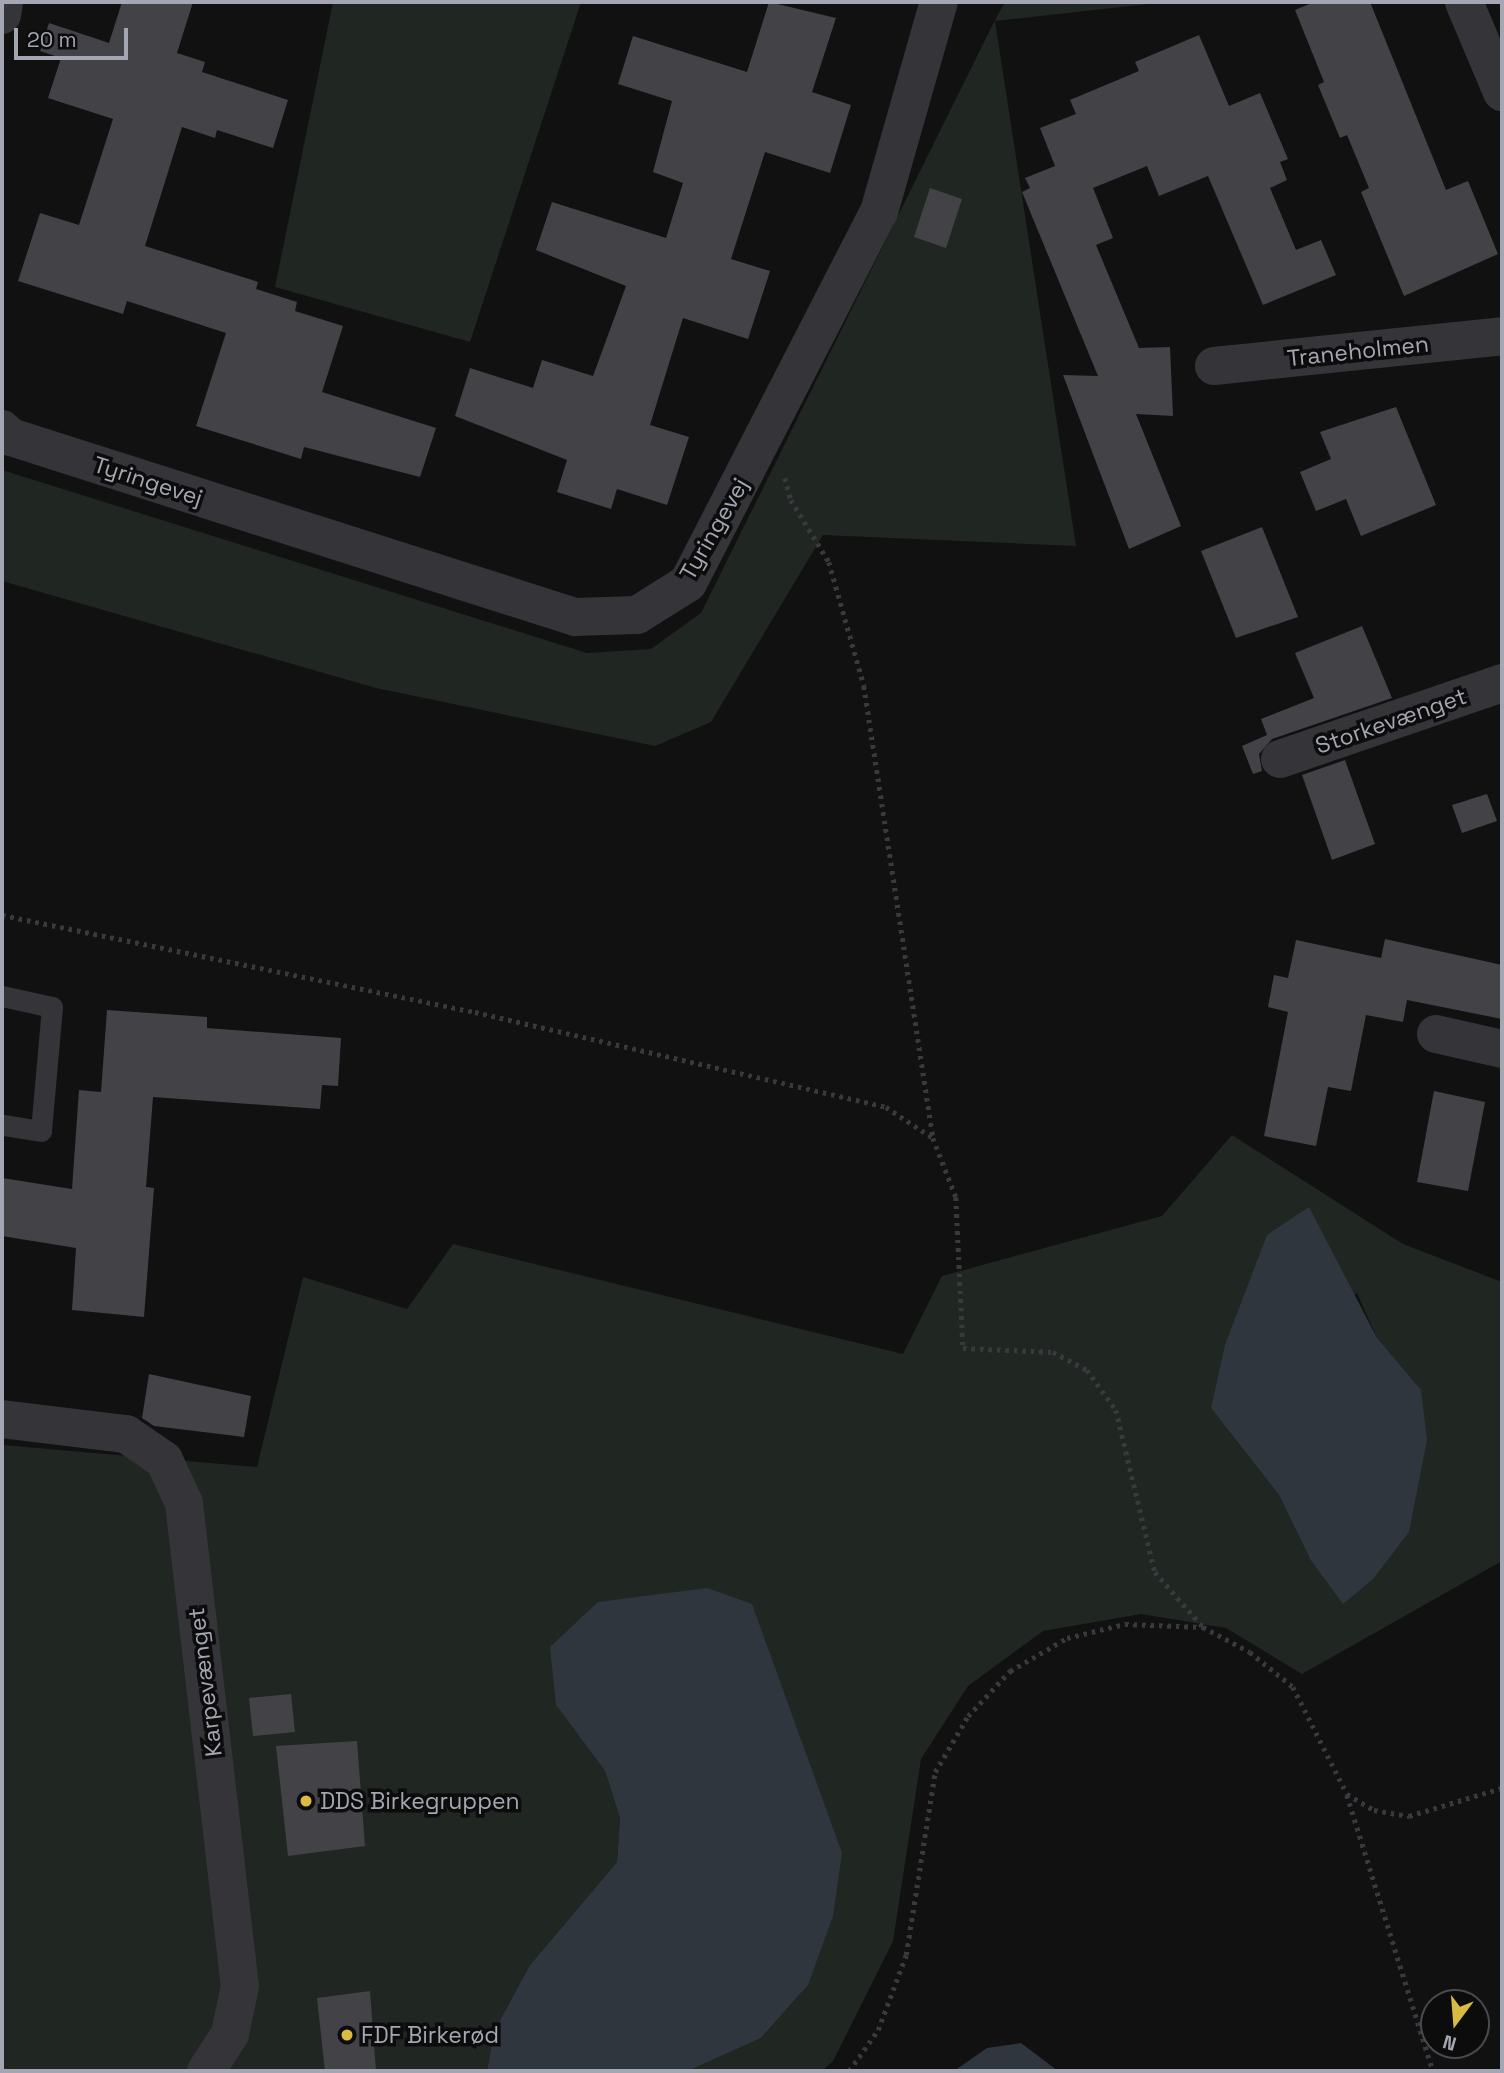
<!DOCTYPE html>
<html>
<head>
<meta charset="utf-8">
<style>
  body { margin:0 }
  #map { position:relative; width:1504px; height:2073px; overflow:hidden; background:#111112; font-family:"Space Grotesk",sans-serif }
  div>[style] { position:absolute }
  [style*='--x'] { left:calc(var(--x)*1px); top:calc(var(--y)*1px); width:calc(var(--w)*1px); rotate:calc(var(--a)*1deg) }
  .green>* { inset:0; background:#202621 }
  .water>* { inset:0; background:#30363d }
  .building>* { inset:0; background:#434347 }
  .path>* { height:4.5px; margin-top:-2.25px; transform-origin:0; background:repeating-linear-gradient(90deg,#39393e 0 3.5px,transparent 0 8.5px) }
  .service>* { height:21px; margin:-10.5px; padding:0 10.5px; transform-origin:10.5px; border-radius:10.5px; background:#353539 }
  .minor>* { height:38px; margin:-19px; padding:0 19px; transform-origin:19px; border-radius:19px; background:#353539 }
  .dots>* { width:19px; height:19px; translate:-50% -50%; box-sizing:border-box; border:4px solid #0c0c0d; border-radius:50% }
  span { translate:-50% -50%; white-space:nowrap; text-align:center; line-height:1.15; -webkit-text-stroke:7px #0c0c0d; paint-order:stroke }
  .street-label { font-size:23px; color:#a4a6b1 }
  .poi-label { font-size:23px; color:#a4a6b1 }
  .left { translate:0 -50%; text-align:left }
  .frame { position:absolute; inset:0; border:4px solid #a4a6b1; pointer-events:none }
  .north { position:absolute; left:1420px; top:1989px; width:70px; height:70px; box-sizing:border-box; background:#0c0c0d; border:2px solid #494a4f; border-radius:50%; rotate:196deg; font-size:19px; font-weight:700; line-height:28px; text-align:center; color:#a4a6b1 }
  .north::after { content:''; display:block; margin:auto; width:24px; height:32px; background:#d9bb43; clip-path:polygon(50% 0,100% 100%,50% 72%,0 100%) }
  .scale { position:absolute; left:14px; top:28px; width:114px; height:32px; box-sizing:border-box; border:4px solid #a4a6b1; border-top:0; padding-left:9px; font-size:21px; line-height:24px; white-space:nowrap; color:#a4a6b1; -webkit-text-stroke:5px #0c0c0d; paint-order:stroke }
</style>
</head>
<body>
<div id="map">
  <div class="green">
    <div style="clip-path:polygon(333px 2px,581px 2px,470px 342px,275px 287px)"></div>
    <div style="clip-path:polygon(1005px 2px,1166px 2px,995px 21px,1076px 546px,823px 535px,711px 722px,655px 746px,376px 688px,2px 581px,2px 470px,587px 653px,651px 649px,701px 613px,995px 20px)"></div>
    <div style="clip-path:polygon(evenodd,1232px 1135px,1403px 1244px,1502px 1282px,1502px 1561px,1302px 1674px,1226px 1628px,1141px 1614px,1043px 1631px,968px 1686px,921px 1759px,893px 1941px,833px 2061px,822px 2071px,688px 2071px,761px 2038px,808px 1985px,556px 1705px,605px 1771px,620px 1818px,617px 1862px,530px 1965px,494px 2031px,487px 2071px,2px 2071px,2px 1445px,257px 1467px,303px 1277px,407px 1309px,453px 1244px,903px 1354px,942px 1276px,1162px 1216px,1232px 1135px,1357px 1293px,1377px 1338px,1310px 1559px,1279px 1495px,1211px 1408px,1357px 1293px)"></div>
  </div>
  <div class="water">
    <div style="clip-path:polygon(1309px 1207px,1377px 1338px,1421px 1390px,1427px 1440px,1409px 1532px,1373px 1579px,1343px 1604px,1310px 1559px,1279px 1495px,1211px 1408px,1225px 1345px,1267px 1235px)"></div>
    <div style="clip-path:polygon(707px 1588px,752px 1604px,842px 1853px,833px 1916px,808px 1985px,761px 2038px,688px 2071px,487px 2071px,494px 2031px,530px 1965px,617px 1862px,620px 1818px,605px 1771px,556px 1705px,550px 1647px,598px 1602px)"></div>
    <div style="clip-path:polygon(1021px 2043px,1058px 2071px,954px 2071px,987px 2048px)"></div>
  </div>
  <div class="building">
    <div style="clip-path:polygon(122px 2px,193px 2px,177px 53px,205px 62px,202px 72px,288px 100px,273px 148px,217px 130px,215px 138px,182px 127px,145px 246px,258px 282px,256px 289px,297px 302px,295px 311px,343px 326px,322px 392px,436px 428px,420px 477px,304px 447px,301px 459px,196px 426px,226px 333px,127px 301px,123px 314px,18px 281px,40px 213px,79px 225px,113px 119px,48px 98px,61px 58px,40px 51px,49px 23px,109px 43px)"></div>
    <div style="clip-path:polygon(769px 2px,836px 18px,812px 92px,851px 105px,830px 173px,765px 152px,731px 259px,770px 271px,748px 339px,683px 318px,650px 425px,689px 437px,667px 505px,617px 489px,611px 509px,557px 492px,567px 460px,455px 416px,470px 368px,533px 388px,542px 360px,593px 376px,626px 286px,536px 250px,552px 202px,666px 238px,683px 183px,653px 172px,672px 101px,618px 84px,633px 36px,747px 72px)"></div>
    <div style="clip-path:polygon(1314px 2px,1370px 2px,1446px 190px,1468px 181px,1498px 254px,1404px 296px,1361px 192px,1369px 188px,1347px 135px,1340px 138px,1318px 85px,1324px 82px,1295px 10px)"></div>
    <div style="clip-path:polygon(1199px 35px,1229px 106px,1260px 93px,1288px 159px,1280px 162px,1287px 180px,1270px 188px,1296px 250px,1321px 240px,1336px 275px,1263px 305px,1208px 176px,1159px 196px,1147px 166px,1093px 188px,1113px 238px,1096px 245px,1139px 348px,1170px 347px,1173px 416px,1136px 414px,1181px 526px,1129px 549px,1063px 375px,1098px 376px,1022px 192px,1030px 188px,1025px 178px,1055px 166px,1040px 128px,1076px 114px,1070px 100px,1139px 71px,1135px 62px)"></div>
    <div style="clip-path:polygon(930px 188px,962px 199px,946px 248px,914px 237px)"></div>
    <div style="clip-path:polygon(1396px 407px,1436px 505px,1361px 536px,1346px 499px,1316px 511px,1300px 472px,1331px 459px,1320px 432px)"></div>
    <div style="clip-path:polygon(1262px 527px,1298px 617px,1236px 638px,1201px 551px)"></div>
    <div style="clip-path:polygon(1362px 626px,1392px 698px,1272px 739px,1259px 754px,1262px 771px,1253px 774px,1242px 746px,1267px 735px,1261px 719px,1314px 698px,1295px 653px)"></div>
    <div style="clip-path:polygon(1345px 760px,1375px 844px,1332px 860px,1302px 775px)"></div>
    <div style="clip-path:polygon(1487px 794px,1497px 821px,1462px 833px,1452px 805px)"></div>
    <div style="clip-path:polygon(1385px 939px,1502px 965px,1502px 1019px,1407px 1000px,1403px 1022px,1366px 1015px,1351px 1091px,1328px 1087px,1316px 1146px,1264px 1136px,1288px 1012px,1268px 1007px,1274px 975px,1288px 978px,1296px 940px,1381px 958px)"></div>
    <div style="clip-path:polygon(107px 1010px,207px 1017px,207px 1028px,341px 1038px,338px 1086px,322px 1085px,320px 1109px,153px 1097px,146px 1187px,154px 1188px,144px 1317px,72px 1310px,76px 1248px,2px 1236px,2px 1178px,72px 1189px,79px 1090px,101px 1092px)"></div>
    <div style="clip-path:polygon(1434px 1091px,1485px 1102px,1468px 1191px,1417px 1182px)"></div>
    <div style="clip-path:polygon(149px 1374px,251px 1396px,244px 1437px,154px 1426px,142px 1418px)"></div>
    <div style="clip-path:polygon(291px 1694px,295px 1732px,253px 1736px,249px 1698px)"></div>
    <div style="clip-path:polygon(357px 1741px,365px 1846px,288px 1856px,276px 1746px)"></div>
    <div style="clip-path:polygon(370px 1991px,376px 2071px,325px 2071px,317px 1998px)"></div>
  </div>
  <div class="path">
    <div style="--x:785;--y:478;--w:23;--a:75"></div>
    <div style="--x:791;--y:500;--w:73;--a:58.5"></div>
    <div style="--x:829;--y:562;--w:129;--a:74.2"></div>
    <div style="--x:864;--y:686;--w:457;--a:81.3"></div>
    <div style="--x:2;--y:915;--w:483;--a:11.6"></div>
    <div style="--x:475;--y:1012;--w:422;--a:13"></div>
    <div style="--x:886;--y:1107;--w:56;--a:33.4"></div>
    <div style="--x:933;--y:1138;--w:63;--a:68.7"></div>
    <div style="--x:956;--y:1197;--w:151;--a:87.3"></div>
    <div style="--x:963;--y:1348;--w:90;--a:2.5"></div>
    <div style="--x:1053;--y:1352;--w:38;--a:28"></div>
    <div style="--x:1087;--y:1370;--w:49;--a:54.1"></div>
    <div style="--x:1116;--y:1410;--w:167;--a:76.5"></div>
    <div style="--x:1155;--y:1572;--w:73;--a:48.9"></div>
    <div style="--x:1347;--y:1795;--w:289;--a:72.7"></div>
    <div style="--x:849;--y:2071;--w:50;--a:-54.7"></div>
    <div style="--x:878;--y:2030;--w:80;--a:-69.5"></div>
    <div style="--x:906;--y:1955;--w:185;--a:-81"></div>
    <div style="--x:935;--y:1772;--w:65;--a:-59.5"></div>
    <div style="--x:968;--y:1716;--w:62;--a:-47"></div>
    <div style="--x:1010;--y:1671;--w:66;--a:-30.1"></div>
    <div style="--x:1067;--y:1638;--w:60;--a:-13.6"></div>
    <div style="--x:1125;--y:1624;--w:78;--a:2.2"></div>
    <div style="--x:1203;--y:1627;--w:53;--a:28"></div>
    <div style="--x:1250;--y:1652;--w:55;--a:39.1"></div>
    <div style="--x:1293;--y:1687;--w:120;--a:63.2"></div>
    <div style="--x:1347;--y:1794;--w:31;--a:31"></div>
    <div style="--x:1374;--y:1810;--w:36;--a:10"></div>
    <div style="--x:1409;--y:1816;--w:97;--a:-16.8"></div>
  </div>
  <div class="service">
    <div style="--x:2;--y:996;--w:51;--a:12.4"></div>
    <div style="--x:52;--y:1007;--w:124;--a:95.1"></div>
    <div style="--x:41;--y:1131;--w:39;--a:-171"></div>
  </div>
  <div class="minor">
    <div style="--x:1464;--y:2;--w:98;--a:67.1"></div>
    <div style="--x:2;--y:15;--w:13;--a:-81"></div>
    <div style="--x:1214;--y:366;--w:290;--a:-5.9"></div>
    <div style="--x:2;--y:429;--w:12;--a:42"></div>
    <div style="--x:11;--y:437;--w:592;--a:17.7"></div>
    <div style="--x:575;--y:617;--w:62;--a:-1.8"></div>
    <div style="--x:637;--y:615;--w:60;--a:-32.1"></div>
    <div style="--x:688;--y:583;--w:417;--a:-62.8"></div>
    <div style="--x:879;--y:212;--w:218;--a:-74.1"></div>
    <div style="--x:1280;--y:759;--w:235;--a:-18.9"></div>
    <div style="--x:1436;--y:1034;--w:68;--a:12.8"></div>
    <div style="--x:2;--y:1419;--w:125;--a:6.9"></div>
    <div style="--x:126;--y:1434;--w:46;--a:34.4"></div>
    <div style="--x:164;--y:1460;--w:47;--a:65.1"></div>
    <div style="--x:184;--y:1503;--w:486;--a:83.4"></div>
    <div style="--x:240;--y:1986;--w:49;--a:101.8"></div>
    <div style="--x:230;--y:2034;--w:44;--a:123"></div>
  </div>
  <div class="dots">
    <div style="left:306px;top:1801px;background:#d9bb43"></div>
    <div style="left:347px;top:2035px;background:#d9bb43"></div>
  </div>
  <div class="street-label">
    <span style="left:1358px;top:351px;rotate:-6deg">Traneholmen</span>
    <span style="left:148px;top:481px;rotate:18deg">Tyringevej</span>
    <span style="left:714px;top:529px;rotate:-60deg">Tyringevej</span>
    <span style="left:1391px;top:721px;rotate:-19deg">Storkevænget</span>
    <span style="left:205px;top:1682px;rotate:-97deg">Karpevænget</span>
  </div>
  <div class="poi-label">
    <span class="left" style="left:320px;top:1801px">DDS Birkegruppen</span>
    <span class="left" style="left:361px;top:2035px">FDF Birkerød</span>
  </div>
  <div class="frame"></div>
  <div class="north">N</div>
  <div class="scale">20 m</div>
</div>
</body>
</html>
